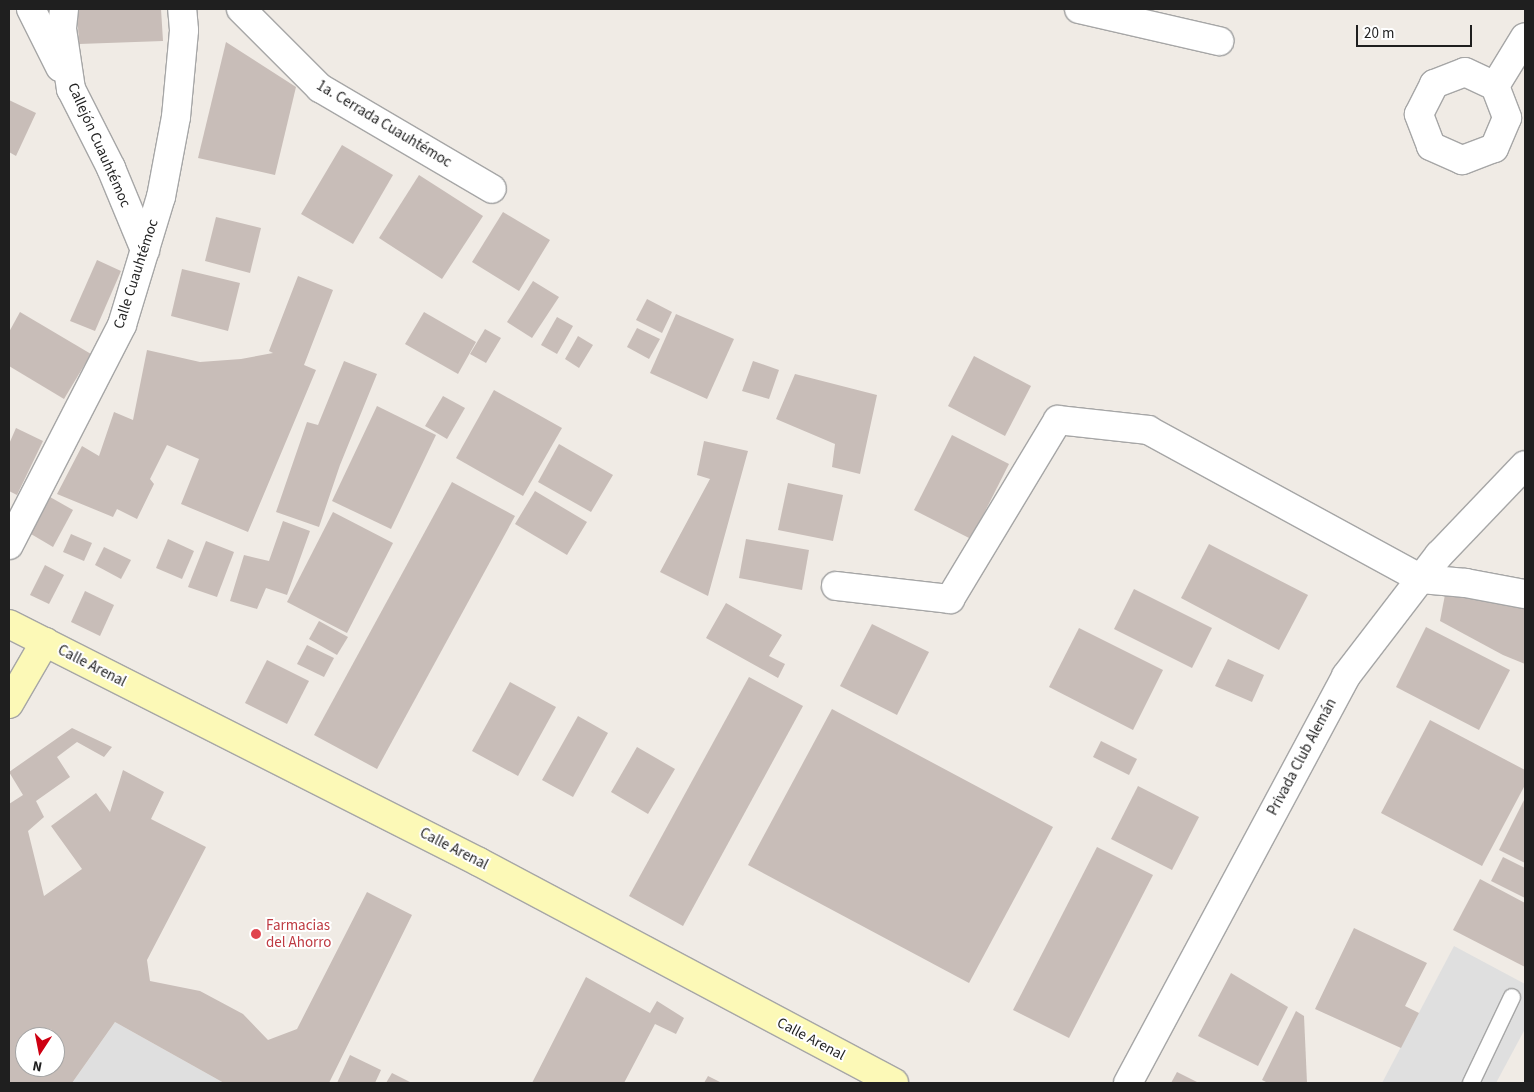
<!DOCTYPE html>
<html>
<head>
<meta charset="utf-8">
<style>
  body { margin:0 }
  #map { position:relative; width:1534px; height:1092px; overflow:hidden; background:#f0ebe5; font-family:"Source Sans 3",sans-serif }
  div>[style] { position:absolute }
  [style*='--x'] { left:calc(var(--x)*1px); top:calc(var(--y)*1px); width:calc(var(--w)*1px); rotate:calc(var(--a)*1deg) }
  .parking>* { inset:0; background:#dfdfdf }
  .building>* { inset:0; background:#c8bdb8 }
  .roads { filter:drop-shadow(1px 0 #a6a6a6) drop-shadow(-1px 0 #a6a6a6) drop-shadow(0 1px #a6a6a6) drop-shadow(0 -1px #a6a6a6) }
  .lane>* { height:16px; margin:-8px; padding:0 8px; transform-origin:8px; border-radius:8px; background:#fff }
  .street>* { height:28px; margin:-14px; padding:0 14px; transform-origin:14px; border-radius:14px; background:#fff }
  .secondary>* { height:28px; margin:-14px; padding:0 14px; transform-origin:14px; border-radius:14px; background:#fcf9b7 }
  .dots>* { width:14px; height:14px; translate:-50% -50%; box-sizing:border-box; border:2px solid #fff; border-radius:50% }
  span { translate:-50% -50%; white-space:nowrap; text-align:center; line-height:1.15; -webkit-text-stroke:4px #fff; paint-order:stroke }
  .street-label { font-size:15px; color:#1f1f1f }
  .health-label { font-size:15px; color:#be3a42 }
  .left { translate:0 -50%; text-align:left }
  .frame { position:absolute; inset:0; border:10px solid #1f1f1f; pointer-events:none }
  .north { position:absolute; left:15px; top:1027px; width:50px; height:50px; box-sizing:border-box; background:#fff; border:1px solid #a5a5a5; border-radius:50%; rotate:191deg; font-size:14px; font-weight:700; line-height:20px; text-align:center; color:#1f1f1f }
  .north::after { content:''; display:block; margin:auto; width:18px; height:22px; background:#ce0012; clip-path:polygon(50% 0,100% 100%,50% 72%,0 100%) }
  .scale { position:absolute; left:1356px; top:25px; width:116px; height:22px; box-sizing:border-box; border:2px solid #1f1f1f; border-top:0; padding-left:6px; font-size:15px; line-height:18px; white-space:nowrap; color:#1f1f1f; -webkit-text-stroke:4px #fff; paint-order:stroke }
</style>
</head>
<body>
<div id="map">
  <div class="parking">
    <div style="clip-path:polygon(1454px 946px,1525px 984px,1525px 1029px,1496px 1083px,1382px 1083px)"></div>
    <div style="clip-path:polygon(115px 1022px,224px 1083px,72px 1083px)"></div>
  </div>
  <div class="building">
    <div style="clip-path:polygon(77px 9px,161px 9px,163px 41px,79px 44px)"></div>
    <div style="clip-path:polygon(226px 42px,296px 87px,275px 175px,198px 158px)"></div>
    <div style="clip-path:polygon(9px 100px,36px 113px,16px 156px,9px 152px)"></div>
    <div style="clip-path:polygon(342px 145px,393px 175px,353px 244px,301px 214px)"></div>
    <div style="clip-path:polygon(419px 175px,483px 216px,442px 279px,379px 238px)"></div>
    <div style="clip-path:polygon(503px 212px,550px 240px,519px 291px,472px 262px)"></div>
    <div style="clip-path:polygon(216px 217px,261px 228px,250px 273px,205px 261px)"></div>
    <div style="clip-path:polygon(97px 260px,121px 271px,95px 331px,70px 321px)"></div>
    <div style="clip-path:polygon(182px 269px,240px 283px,228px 331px,171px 316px)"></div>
    <div style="clip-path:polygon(298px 276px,333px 290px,304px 365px,316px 370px,248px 532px,181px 504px,199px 459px,167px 445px,150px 479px,154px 484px,137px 519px,117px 509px,113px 517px,57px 494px,82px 446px,99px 456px,114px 412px,133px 420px,147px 350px,200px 362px,241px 359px,273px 353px,269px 351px)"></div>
    <div style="clip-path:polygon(533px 281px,559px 297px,532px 338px,507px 322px)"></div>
    <div style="clip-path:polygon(647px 299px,672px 312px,662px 333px,636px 320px)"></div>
    <div style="clip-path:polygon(20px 312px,91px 354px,64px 399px,9px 366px,9px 332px)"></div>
    <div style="clip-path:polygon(424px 312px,476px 342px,458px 374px,405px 344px)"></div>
    <div style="clip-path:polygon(676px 314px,734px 339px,707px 399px,650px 373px)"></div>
    <div style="clip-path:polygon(557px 317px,573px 326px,557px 354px,541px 345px)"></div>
    <div style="clip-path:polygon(637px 328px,660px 339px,649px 359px,627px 347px)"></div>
    <div style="clip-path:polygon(485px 329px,501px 338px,486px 363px,470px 354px)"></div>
    <div style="clip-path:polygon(578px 336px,593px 345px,579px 368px,565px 359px)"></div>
    <div style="clip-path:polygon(974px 356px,1031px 386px,1005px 436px,948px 406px)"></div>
    <div style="clip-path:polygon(344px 361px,377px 374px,340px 465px,319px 527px,276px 512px,307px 422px,318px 425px)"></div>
    <div style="clip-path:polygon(753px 361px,779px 370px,769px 399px,742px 391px)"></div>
    <div style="clip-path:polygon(795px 374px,877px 395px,860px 474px,832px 467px,835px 444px,776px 419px)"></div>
    <div style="clip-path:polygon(494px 390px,562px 428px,523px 496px,456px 458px)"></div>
    <div style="clip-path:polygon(443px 396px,465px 408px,447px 439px,425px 426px)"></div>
    <div style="clip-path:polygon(377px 406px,436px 435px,391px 529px,332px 501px)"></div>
    <div style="clip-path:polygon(16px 428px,43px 441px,17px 495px,9px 491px,9px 444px)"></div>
    <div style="clip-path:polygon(952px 435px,1009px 464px,971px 539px,914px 510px)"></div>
    <div style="clip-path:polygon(704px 441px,748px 451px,708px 596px,660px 572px,710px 479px,697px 475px)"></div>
    <div style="clip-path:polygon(559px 444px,613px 475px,591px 512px,538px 482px)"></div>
    <div style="clip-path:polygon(452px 482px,515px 516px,377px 769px,314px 735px)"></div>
    <div style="clip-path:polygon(788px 483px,843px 495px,833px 541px,778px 530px)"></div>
    <div style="clip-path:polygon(535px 491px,587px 522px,567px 555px,515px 524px)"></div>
    <div style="clip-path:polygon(50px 497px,73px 510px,53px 547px,31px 534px)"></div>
    <div style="clip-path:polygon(333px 512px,393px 543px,347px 633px,287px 602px)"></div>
    <div style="clip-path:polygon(283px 521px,310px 531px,287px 595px,266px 588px,257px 609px,230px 601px,244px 555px,269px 561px)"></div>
    <div style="clip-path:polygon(71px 534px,92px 543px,84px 561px,63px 552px)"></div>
    <div style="clip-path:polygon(168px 539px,194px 551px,182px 579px,156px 568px)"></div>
    <div style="clip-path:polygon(746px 539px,809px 550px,802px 590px,739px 578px)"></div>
    <div style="clip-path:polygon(206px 541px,234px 552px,217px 597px,188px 587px)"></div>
    <div style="clip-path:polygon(1209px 544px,1308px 595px,1279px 650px,1181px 598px)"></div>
    <div style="clip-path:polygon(104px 547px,131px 560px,121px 579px,95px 565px)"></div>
    <div style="clip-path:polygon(45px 565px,64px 575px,49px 604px,30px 595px)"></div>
    <div style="clip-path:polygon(1447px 584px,1525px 599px,1525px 664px,1503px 655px,1440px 621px)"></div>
    <div style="clip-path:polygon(1134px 589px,1212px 628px,1192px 668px,1114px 629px)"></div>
    <div style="clip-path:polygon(85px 591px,114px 605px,100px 636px,71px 622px)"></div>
    <div style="clip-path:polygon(726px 603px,782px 635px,769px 656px,785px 664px,778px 678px,706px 638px)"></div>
    <div style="clip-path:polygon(319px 621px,348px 637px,337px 655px,309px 639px)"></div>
    <div style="clip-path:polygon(872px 624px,929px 652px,897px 715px,840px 686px)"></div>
    <div style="clip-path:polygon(1426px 627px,1510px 670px,1479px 730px,1396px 687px)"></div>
    <div style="clip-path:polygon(1079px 628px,1163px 670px,1133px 730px,1049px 687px)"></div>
    <div style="clip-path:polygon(307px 645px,334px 658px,324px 677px,297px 664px)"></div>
    <div style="clip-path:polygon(1228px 659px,1264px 675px,1252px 702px,1215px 686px)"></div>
    <div style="clip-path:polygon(267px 660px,309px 681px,287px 724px,245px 703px)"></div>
    <div style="clip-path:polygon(749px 677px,803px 706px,683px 926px,629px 896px)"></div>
    <div style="clip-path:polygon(510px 682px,556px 707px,518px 776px,472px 751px)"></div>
    <div style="clip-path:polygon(832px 709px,1053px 827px,969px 983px,748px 865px)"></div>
    <div style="clip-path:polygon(578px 716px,608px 733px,573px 797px,542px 780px)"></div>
    <div style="clip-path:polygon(1430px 720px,1525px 770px,1525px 785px,1482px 866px,1381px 813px)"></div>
    <div style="clip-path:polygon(evenodd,72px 728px,112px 747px,104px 757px,77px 742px,57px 757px,70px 777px,36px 801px,44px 817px,28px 831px,44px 896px,82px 869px,51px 826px,96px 793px,110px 812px,123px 770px,164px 792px,151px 819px,206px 847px,147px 960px,150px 981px,200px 991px,243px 1014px,268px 1040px,297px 1029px,367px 892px,412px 915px,329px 1083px,224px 1083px,115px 1022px,72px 1083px,9px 1083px,9px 804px,23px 795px,9px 772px,72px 728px,25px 1037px,55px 1037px,55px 1067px,25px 1067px,25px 1037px)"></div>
    <div style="clip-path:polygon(1101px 741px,1137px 759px,1129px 775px,1093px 757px)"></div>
    <div style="clip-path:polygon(637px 747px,675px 769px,648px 814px,611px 792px)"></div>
    <div style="clip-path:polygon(1138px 786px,1199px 817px,1172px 870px,1111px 839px)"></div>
    <div style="clip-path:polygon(1524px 800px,1525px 801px,1525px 863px,1499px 850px)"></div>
    <div style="clip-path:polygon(1097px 847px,1153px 875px,1069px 1038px,1013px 1010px)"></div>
    <div style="clip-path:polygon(1503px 857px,1525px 868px,1525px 898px,1491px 881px)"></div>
    <div style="clip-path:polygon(1480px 879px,1525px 903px,1525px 967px,1453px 930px)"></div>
    <div style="clip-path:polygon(1354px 928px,1427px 963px,1405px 1006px,1419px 1013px,1401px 1048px,1315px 1009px)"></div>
    <div style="clip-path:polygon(1231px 973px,1288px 1007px,1258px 1066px,1198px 1036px)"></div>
    <div style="clip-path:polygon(586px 977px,650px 1013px,657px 1001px,684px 1018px,676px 1034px,655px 1024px,624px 1083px,532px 1083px)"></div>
    <div style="clip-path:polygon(1296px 1011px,1304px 1016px,1307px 1083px,1268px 1083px,1262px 1080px)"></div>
    <div style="clip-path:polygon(350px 1055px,381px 1070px,375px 1083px,337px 1083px)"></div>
    <div style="clip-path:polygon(1177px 1072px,1199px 1083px,1171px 1083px)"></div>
    <div style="clip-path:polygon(392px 1073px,412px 1083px,386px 1083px)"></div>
    <div style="clip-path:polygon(708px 1076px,722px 1083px,704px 1083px)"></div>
  </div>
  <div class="roads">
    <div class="lane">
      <div style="--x:1471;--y:1083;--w:95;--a:-64.5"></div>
    </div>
    <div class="street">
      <div style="--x:31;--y:9;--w:65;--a:63.4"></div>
      <div style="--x:64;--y:9;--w:20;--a:96"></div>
      <div style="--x:62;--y:29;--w:61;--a:81.5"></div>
      <div style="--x:71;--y:89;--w:89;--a:63.1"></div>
      <div style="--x:111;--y:168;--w:89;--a:67.5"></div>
      <div style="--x:241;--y:9;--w:112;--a:45"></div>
      <div style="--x:320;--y:88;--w:199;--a:30.4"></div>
      <div style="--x:1079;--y:9;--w:144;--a:12.9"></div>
      <div style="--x:1465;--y:72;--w:33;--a:25"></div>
      <div style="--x:1495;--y:86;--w:34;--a:69"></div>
      <div style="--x:1507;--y:118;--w:33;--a:113"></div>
      <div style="--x:1494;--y:148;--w:34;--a:159"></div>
      <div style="--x:1462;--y:160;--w:34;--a:-156"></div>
      <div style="--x:1431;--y:146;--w:34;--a:-111"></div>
      <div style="--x:1419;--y:114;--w:34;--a:-63"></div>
      <div style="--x:1434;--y:84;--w:33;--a:-21"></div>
      <div style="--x:1495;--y:86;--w:57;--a:-58.5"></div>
      <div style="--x:9;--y:545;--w:247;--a:-62.8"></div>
      <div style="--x:122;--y:325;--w:134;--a:-73.1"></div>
      <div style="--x:161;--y:197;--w:81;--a:-79.4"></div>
      <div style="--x:176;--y:117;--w:87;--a:-84.7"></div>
      <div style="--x:184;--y:30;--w:21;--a:-95"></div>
      <div style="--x:836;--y:586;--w:115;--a:6.5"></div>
      <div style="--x:950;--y:599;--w:209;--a:-58.9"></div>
      <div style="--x:1058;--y:420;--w:91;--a:6.3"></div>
      <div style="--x:1148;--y:430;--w:311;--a:28.6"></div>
      <div style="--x:1421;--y:579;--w:45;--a:5.1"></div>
      <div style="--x:1466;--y:583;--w:60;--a:10.6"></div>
      <div style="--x:1128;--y:1083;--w:462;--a:-61.8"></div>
      <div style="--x:1346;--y:676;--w:153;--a:-52.5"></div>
      <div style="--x:1439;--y:555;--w:124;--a:-46.3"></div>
    </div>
    <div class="secondary">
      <div style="--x:9;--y:624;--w:527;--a:26.86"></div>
      <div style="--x:479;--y:862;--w:470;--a:28"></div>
      <div style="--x:9;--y:704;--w:72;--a:-59.9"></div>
    </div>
  </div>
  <div class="dots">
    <div style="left:256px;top:934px;background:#e0444e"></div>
  </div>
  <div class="street-label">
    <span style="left:384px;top:124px;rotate:31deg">1a. Cerrada Cuauhtémoc</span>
    <span style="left:99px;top:145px;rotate:66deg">Callejón Cuauhtémoc</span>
    <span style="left:136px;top:274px;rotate:-72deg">Calle Cuauhtémoc</span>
    <span style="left:92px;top:666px;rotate:27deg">Calle Arenal</span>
    <span style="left:1302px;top:757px;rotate:-62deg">Privada Club Alemán</span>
    <span style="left:454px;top:849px;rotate:27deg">Calle Arenal</span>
    <span style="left:811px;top:1039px;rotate:28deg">Calle Arenal</span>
  </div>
  <div class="health-label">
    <span class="left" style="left:266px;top:934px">Farmacias<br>del Ahorro</span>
  </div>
  <div class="frame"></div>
  <div class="north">N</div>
  <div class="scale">20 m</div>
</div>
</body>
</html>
